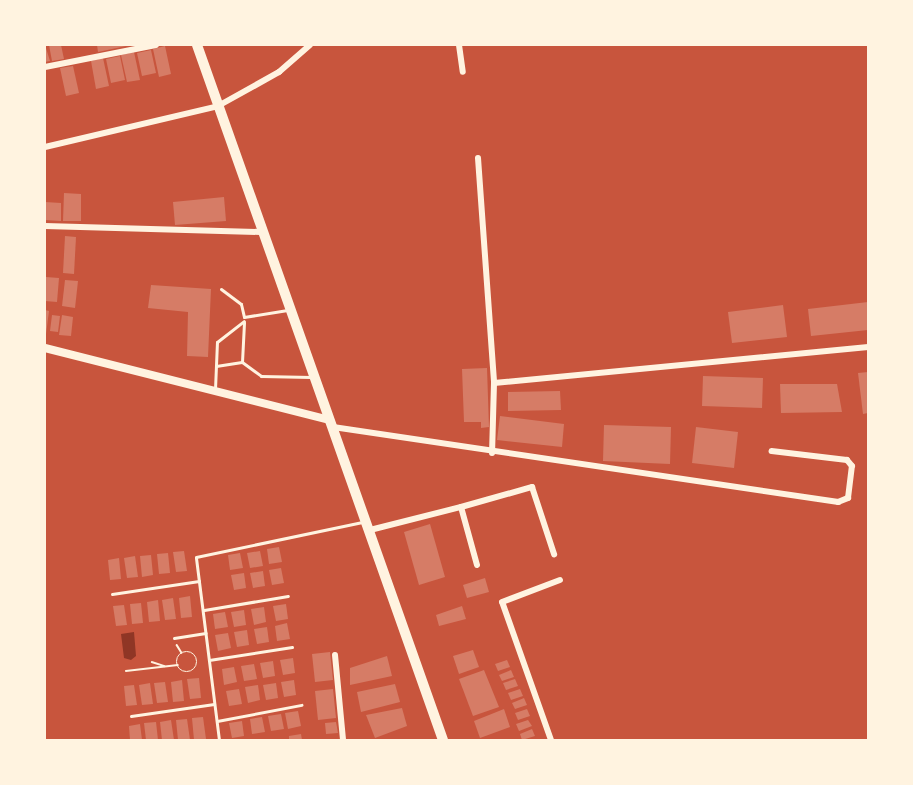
<!DOCTYPE html>
<html>
<head>
<meta charset="utf-8">
<style>
  body { margin:0 }
  #map { position:relative; width:913px; height:785px; overflow:hidden; background:#c8553d; font-family:Roboto,sans-serif }
  div>[style] { position:absolute }
  [style*='--x'] { left:calc(var(--x)*1px); top:calc(var(--y)*1px); width:calc(var(--w)*1px); rotate:calc(var(--a)*1deg) }
  .water>* { inset:0; background:#8f3625 }
  .building>* { inset:0; background:#d67c66 }
  .path>* { height:1.5px; margin:-0.75px; padding:0 0.75px; transform-origin:0.75px; border-radius:0.75px; background:#fff3e0 }
  .path>.ring { margin:-0.75px; padding:0; box-sizing:content-box; background:none; border:1.5px solid #fff3e0; border-radius:50% }
  .service>* { height:3px; margin:-1.5px; padding:0 1.5px; transform-origin:1.5px; border-radius:1.5px; background:#fff3e0 }
  .minor>* { height:6px; margin:-3px; padding:0 3px; transform-origin:3px; border-radius:3px; background:#fff3e0 }
  .tertiary>* { height:8px; margin:-4px; padding:0 4px; transform-origin:4px; border-radius:4px; background:#fff3e0 }
  .trunk>* { height:10px; margin:-5px; padding:0 5px; transform-origin:5px; border-radius:5px; background:#fff3e0 }
  span { translate:-50% -50%; white-space:nowrap; text-align:center; line-height:1.15; -webkit-text-stroke:4.5px #fff3e0; paint-order:stroke }
  .frame { position:absolute; inset:0; border:46px solid #fff3e0; pointer-events:none }
</style>
</head>
<body>
<div id="map">
  <div class="water">
    <div style="clip-path:polygon(134px 632px,136px 656px,131px 660px,124px 658px,121px 634px)"></div>
  </div>
  <div class="building">
    <div style="clip-path:polygon(45px 45px,50px 61px,45px 62px)"></div>
    <div style="clip-path:polygon(49px 45px,61px 45px,64px 59px,52px 61px)"></div>
    <div style="clip-path:polygon(97px 45px,126px 45px,126px 46px,98px 52px)"></div>
    <div style="clip-path:polygon(165px 46px,171px 74px,159px 77px,153px 49px)"></div>
    <div style="clip-path:polygon(151px 50px,156px 73px,142px 76px,137px 53px)"></div>
    <div style="clip-path:polygon(134px 52px,140px 80px,127px 82px,121px 55px)"></div>
    <div style="clip-path:polygon(120px 56px,125px 80px,111px 83px,106px 59px)"></div>
    <div style="clip-path:polygon(103px 58px,109px 86px,96px 89px,91px 61px)"></div>
    <div style="clip-path:polygon(73px 66px,79px 93px,66px 96px,60px 68px)"></div>
    <div style="clip-path:polygon(64px 193px,81px 194px,81px 221px,63px 221px)"></div>
    <div style="clip-path:polygon(224px 197px,226px 221px,175px 225px,173px 202px)"></div>
    <div style="clip-path:polygon(45px 202px,61px 203px,61px 221px,45px 220px)"></div>
    <div style="clip-path:polygon(65px 236px,76px 237px,74px 274px,63px 273px)"></div>
    <div style="clip-path:polygon(46px 277px,59px 278px,57px 302px,45px 301px)"></div>
    <div style="clip-path:polygon(65px 280px,78px 281px,75px 308px,62px 306px)"></div>
    <div style="clip-path:polygon(151px 285px,211px 289px,208px 357px,187px 356px,188px 312px,148px 308px)"></div>
    <div style="clip-path:polygon(868px 302px,868px 330px,811px 336px,808px 309px)"></div>
    <div style="clip-path:polygon(783px 305px,787px 337px,732px 343px,728px 312px)"></div>
    <div style="clip-path:polygon(45px 310px,49px 311px,46px 334px,45px 334px)"></div>
    <div style="clip-path:polygon(52px 315px,60px 316px,58px 332px,50px 331px)"></div>
    <div style="clip-path:polygon(62px 315px,73px 317px,71px 336px,59px 335px)"></div>
    <div style="clip-path:polygon(487px 368px,489px 427px,481px 428px,481px 422px,464px 422px,462px 369px)"></div>
    <div style="clip-path:polygon(868px 372px,868px 413px,863px 414px,858px 373px)"></div>
    <div style="clip-path:polygon(703px 376px,763px 378px,762px 408px,702px 406px)"></div>
    <div style="clip-path:polygon(780px 384px,837px 384px,842px 412px,781px 413px)"></div>
    <div style="clip-path:polygon(560px 391px,561px 410px,508px 411px,508px 392px)"></div>
    <div style="clip-path:polygon(500px 416px,564px 424px,562px 447px,497px 440px)"></div>
    <div style="clip-path:polygon(604px 425px,671px 427px,670px 464px,603px 461px)"></div>
    <div style="clip-path:polygon(696px 427px,738px 432px,734px 468px,692px 463px)"></div>
    <div style="clip-path:polygon(430px 524px,445px 577px,419px 585px,404px 532px)"></div>
    <div style="clip-path:polygon(279px 547px,282px 562px,269px 564px,267px 549px)"></div>
    <div style="clip-path:polygon(184px 551px,187px 571px,176px 572px,173px 552px)"></div>
    <div style="clip-path:polygon(260px 551px,263px 566px,250px 568px,247px 553px)"></div>
    <div style="clip-path:polygon(168px 553px,170px 573px,159px 574px,157px 554px)"></div>
    <div style="clip-path:polygon(240px 553px,243px 568px,230px 570px,228px 555px)"></div>
    <div style="clip-path:polygon(151px 555px,153px 575px,142px 577px,140px 556px)"></div>
    <div style="clip-path:polygon(135px 556px,138px 577px,127px 578px,124px 558px)"></div>
    <div style="clip-path:polygon(119px 558px,121px 579px,110px 580px,108px 560px)"></div>
    <div style="clip-path:polygon(281px 568px,284px 583px,272px 585px,269px 570px)"></div>
    <div style="clip-path:polygon(263px 571px,265px 586px,253px 588px,250px 573px)"></div>
    <div style="clip-path:polygon(244px 573px,246px 588px,234px 590px,231px 575px)"></div>
    <div style="clip-path:polygon(485px 578px,489px 592px,467px 598px,463px 585px)"></div>
    <div style="clip-path:polygon(190px 596px,192px 617px,181px 618px,179px 598px)"></div>
    <div style="clip-path:polygon(173px 598px,176px 619px,165px 620px,162px 600px)"></div>
    <div style="clip-path:polygon(158px 600px,160px 621px,149px 622px,147px 602px)"></div>
    <div style="clip-path:polygon(141px 603px,143px 623px,132px 624px,130px 604px)"></div>
    <div style="clip-path:polygon(286px 604px,288px 619px,276px 621px,273px 606px)"></div>
    <div style="clip-path:polygon(124px 605px,127px 625px,116px 626px,113px 606px)"></div>
    <div style="clip-path:polygon(462px 606px,466px 619px,439px 626px,436px 615px)"></div>
    <div style="clip-path:polygon(264px 607px,266px 622px,254px 625px,251px 609px)"></div>
    <div style="clip-path:polygon(244px 610px,246px 625px,234px 627px,231px 612px)"></div>
    <div style="clip-path:polygon(225px 612px,228px 627px,215px 629px,213px 614px)"></div>
    <div style="clip-path:polygon(287px 623px,290px 639px,277px 641px,275px 626px)"></div>
    <div style="clip-path:polygon(267px 627px,269px 642px,257px 644px,254px 629px)"></div>
    <div style="clip-path:polygon(247px 630px,249px 645px,237px 647px,234px 632px)"></div>
    <div style="clip-path:polygon(228px 633px,231px 648px,218px 651px,215px 635px)"></div>
    <div style="clip-path:polygon(473px 650px,479px 667px,459px 674px,453px 656px)"></div>
    <div style="clip-path:polygon(330px 652px,333px 680px,315px 682px,312px 654px)"></div>
    <div style="clip-path:polygon(387px 656px,392px 676px,350px 685px,350px 668px)"></div>
    <div style="clip-path:polygon(293px 658px,295px 673px,283px 675px,280px 660px)"></div>
    <div style="clip-path:polygon(507px 660px,510px 667px,498px 671px,495px 664px)"></div>
    <div style="clip-path:polygon(273px 661px,275px 676px,263px 678px,260px 663px)"></div>
    <div style="clip-path:polygon(254px 664px,257px 679px,244px 681px,241px 666px)"></div>
    <div style="clip-path:polygon(234px 667px,237px 682px,224px 685px,222px 669px)"></div>
    <div style="clip-path:polygon(484px 670px,499px 707px,473px 716px,459px 679px)"></div>
    <div style="clip-path:polygon(511px 670px,514px 677px,502px 681px,499px 675px)"></div>
    <div style="clip-path:polygon(199px 678px,201px 698px,190px 699px,187px 679px)"></div>
    <div style="clip-path:polygon(515px 679px,518px 686px,506px 690px,503px 683px)"></div>
    <div style="clip-path:polygon(182px 680px,184px 701px,173px 702px,171px 682px)"></div>
    <div style="clip-path:polygon(294px 680px,296px 695px,284px 697px,281px 682px)"></div>
    <div style="clip-path:polygon(165px 682px,168px 702px,157px 703px,154px 683px)"></div>
    <div style="clip-path:polygon(150px 683px,153px 704px,142px 705px,139px 685px)"></div>
    <div style="clip-path:polygon(276px 683px,278px 698px,266px 700px,263px 685px)"></div>
    <div style="clip-path:polygon(395px 684px,400px 702px,361px 712px,357px 692px)"></div>
    <div style="clip-path:polygon(134px 685px,137px 705px,126px 706px,124px 686px)"></div>
    <div style="clip-path:polygon(258px 685px,260px 700px,248px 703px,245px 687px)"></div>
    <div style="clip-path:polygon(239px 689px,242px 704px,229px 706px,226px 691px)"></div>
    <div style="clip-path:polygon(333px 689px,336px 718px,318px 720px,315px 691px)"></div>
    <div style="clip-path:polygon(520px 689px,523px 696px,511px 700px,508px 693px)"></div>
    <div style="clip-path:polygon(524px 698px,527px 705px,515px 709px,512px 703px)"></div>
    <div style="clip-path:polygon(402px 708px,407px 726px,375px 738px,366px 715px)"></div>
    <div style="clip-path:polygon(504px 709px,510px 727px,480px 738px,474px 721px)"></div>
    <div style="clip-path:polygon(527px 709px,530px 716px,518px 720px,515px 713px)"></div>
    <div style="clip-path:polygon(298px 711px,301px 726px,288px 729px,285px 713px)"></div>
    <div style="clip-path:polygon(281px 714px,284px 729px,271px 731px,268px 716px)"></div>
    <div style="clip-path:polygon(203px 717px,206px 739px,194px 740px,192px 718px)"></div>
    <div style="clip-path:polygon(262px 717px,265px 732px,252px 734px,250px 719px)"></div>
    <div style="clip-path:polygon(187px 719px,190px 740px,178px 740px,176px 720px)"></div>
    <div style="clip-path:polygon(171px 720px,174px 740px,162px 740px,160px 722px)"></div>
    <div style="clip-path:polygon(528px 720px,532px 726px,519px 731px,516px 724px)"></div>
    <div style="clip-path:polygon(242px 721px,244px 736px,232px 738px,229px 723px)"></div>
    <div style="clip-path:polygon(156px 722px,158px 740px,146px 740px,144px 723px)"></div>
    <div style="clip-path:polygon(336px 722px,338px 733px,326px 734px,325px 723px)"></div>
    <div style="clip-path:polygon(140px 724px,142px 740px,130px 740px,129px 726px)"></div>
    <div style="clip-path:polygon(532px 729px,535px 736px,522px 740px,520px 734px)"></div>
    <div style="clip-path:polygon(301px 734px,302px 740px,289px 740px,289px 736px)"></div>
  </div>
  <div class="path">
    <div style="--x:177;--y:645;--w:9;--a:58"></div>
    <div class="ring" style="left:177px;top:652px;width:18.5px;height:18.5px"></div>
    <div style="--x:152;--y:662;--w:13;--a:18"></div>
    <div style="--x:126;--y:671;--w:52;--a:-6.6"></div>
  </div>
  <div class="service">
    <div style="--x:221;--y:289;--w:25;--a:37"></div>
    <div style="--x:241;--y:304;--w:13;--a:77"></div>
    <div style="--x:244;--y:317;--w:44;--a:-9.2"></div>
    <div style="--x:242;--y:362;--w:24;--a:36"></div>
    <div style="--x:261;--y:376;--w:50;--a:1.1"></div>
    <div style="--x:216;--y:366;--w:26;--a:-9"></div>
    <div style="--x:242;--y:362;--w:40;--a:-87.1"></div>
    <div style="--x:215;--y:389;--w:47;--a:-87.6"></div>
    <div style="--x:217;--y:342;--w:34;--a:-38"></div>
    <div style="--x:112;--y:594;--w:88;--a:-8.5"></div>
    <div style="--x:204;--y:610;--w:85;--a:-9.5"></div>
    <div style="--x:174;--y:638;--w:32;--a:-9"></div>
    <div style="--x:209;--y:660;--w:84;--a:-8.9"></div>
    <div style="--x:131;--y:716;--w:84;--a:-8.2"></div>
    <div style="--x:217;--y:721;--w:86;--a:-10.8"></div>
    <div style="--x:219;--y:740;--w:184;--a:-97.2"></div>
    <div style="--x:196;--y:557;--w:170;--a:-11.9"></div>
  </div>
  <div class="minor">
    <div style="--x:459;--y:45;--w:27;--a:82"></div>
    <div style="--x:45;--y:67;--w:113;--a:-11.2"></div>
    <div style="--x:45;--y:147;--w:178;--a:-13.3"></div>
    <div style="--x:218;--y:106;--w:70;--a:-29.1"></div>
    <div style="--x:279;--y:72;--w:41;--a:-41.1"></div>
    <div style="--x:478;--y:158;--w:226;--a:85.9"></div>
    <div style="--x:494;--y:383;--w:70;--a:91.6"></div>
    <div style="--x:45;--y:226;--w:216;--a:1.6"></div>
    <div style="--x:494;--y:383;--w:376;--a:-5.5"></div>
    <div style="--x:333;--y:427;--w:511;--a:8.45"></div>
    <div style="--x:838;--y:502;--w:11;--a:-22"></div>
    <div style="--x:848;--y:498;--w:32;--a:-83"></div>
    <div style="--x:852;--y:466;--w:8;--a:-130"></div>
    <div style="--x:847;--y:460;--w:76;--a:-173.2"></div>
    <div style="--x:370;--y:530;--w:94;--a:-14.2"></div>
    <div style="--x:477;--y:565;--w:60;--a:-105.4"></div>
    <div style="--x:461;--y:507;--w:74;--a:-15.7"></div>
    <div style="--x:532;--y:487;--w:71;--a:71.8"></div>
    <div style="--x:335;--y:655;--w:85;--a:84.6"></div>
    <div style="--x:551;--y:740;--w:146;--a:-109.5"></div>
    <div style="--x:502;--y:602;--w:62;--a:-20.8"></div>
  </div>
  <div class="tertiary">
    <div style="--x:45;--y:348;--w:294;--a:14.2"></div>
  </div>
  <div class="trunk">
    <div style="--x:197;--y:45;--w:737;--a:70.51"></div>
  </div>
  <div class="frame"></div>
</div>
</body>
</html>
